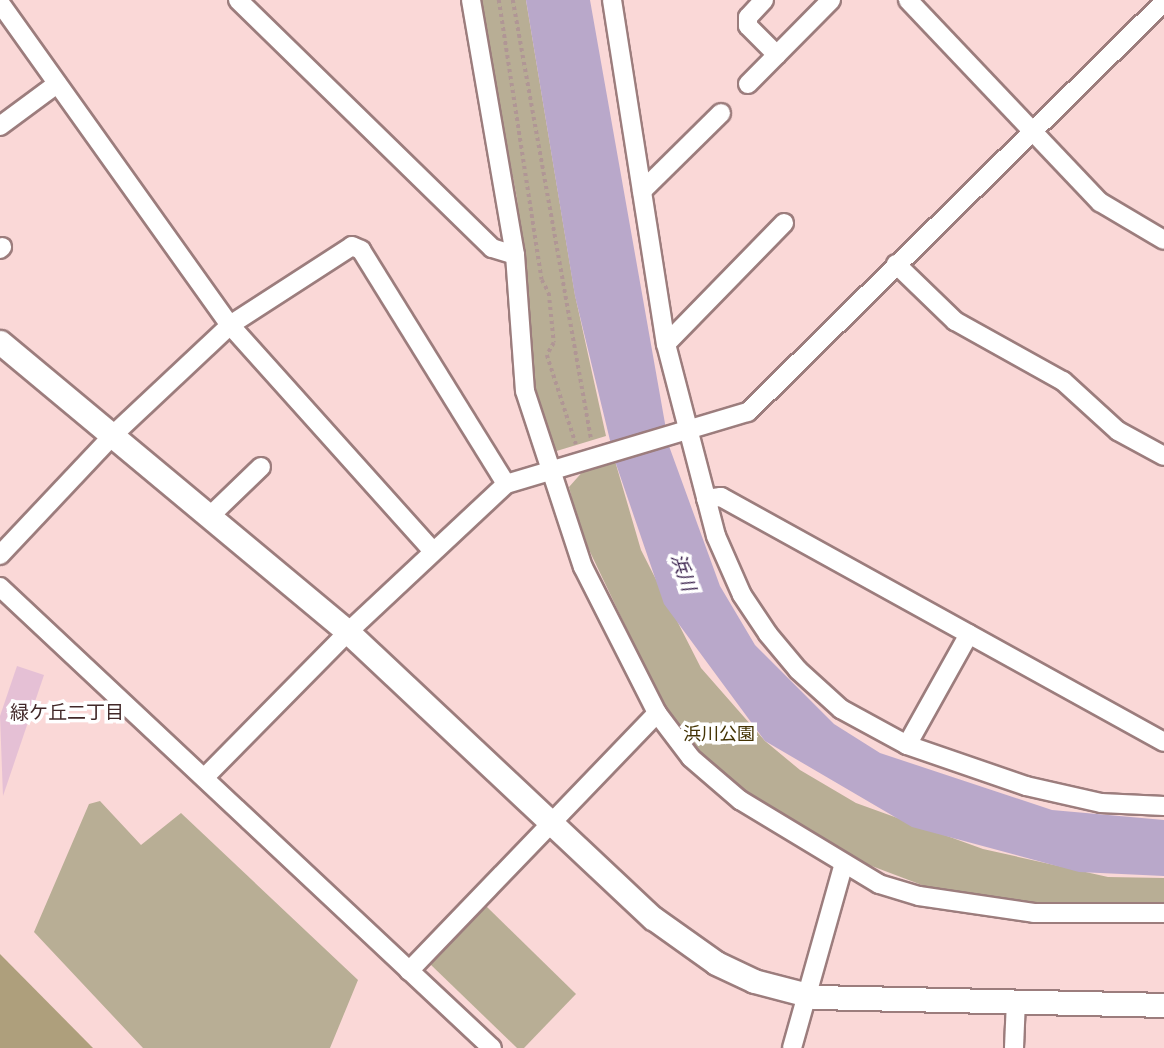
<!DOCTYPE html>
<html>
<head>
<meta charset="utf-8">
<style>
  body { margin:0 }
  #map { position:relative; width:1164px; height:1048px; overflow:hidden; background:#fad8d7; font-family:Lato,"Noto Sans JP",sans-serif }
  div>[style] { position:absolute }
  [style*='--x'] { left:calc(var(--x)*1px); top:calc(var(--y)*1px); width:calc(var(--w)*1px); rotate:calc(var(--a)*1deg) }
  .green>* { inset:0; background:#b8ae95 }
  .forest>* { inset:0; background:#ae9f7c }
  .water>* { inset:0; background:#b9a8ca }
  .building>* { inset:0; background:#e5c0d5 }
  .path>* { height:3.5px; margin-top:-1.75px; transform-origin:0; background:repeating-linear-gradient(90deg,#b09695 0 3.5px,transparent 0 7px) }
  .roads { filter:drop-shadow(2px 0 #9c7d7d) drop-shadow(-2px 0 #9c7d7d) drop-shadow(0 2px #9c7d7d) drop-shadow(0 -2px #9c7d7d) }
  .minor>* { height:18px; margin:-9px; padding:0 9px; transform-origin:9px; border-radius:9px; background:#fff }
  .tertiary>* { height:23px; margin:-11.5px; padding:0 11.5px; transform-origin:11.5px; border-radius:11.5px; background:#fff }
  span { translate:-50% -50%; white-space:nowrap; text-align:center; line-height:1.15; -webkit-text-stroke:7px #fff; paint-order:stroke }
  .park-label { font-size:18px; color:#433303 }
  .water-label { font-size:19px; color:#381f4b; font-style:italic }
  .neighbourhood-label { font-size:19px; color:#422929 }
</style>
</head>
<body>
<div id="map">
  <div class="green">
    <div style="clip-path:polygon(480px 0,526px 0,575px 295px,606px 436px,550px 453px,535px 389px,517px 199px)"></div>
    <div style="clip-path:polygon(615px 461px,641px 550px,701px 668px,765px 741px,800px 770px,856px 803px,983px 849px,1108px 877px,1164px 878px,1164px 905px,1033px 903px,935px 890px,848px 857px,749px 795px,698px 753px,664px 707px,581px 533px,569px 487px,585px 469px)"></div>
    <div style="clip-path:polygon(100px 801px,141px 845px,181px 813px,358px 980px,330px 1048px,143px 1048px,34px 932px,89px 804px)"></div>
    <div style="clip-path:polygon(486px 906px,576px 994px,524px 1048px,517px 1048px,430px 964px)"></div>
  </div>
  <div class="forest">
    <div style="clip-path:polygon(0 954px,93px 1048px,0 1048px)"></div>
  </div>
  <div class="water">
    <div style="clip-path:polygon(526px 0,590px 0,669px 446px,720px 586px,755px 645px,834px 724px,880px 753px,1052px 810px,1164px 820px,1164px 876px,1079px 872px,912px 827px,765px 741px,664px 604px,615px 461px,575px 296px)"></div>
  </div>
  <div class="building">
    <div style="clip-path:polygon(17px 666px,44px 675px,3px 796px,0 716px)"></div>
  </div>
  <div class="path">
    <div style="--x:499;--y:0;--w:283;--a:81.3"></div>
    <div style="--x:542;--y:280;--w:15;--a:62"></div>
    <div style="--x:549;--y:293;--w:50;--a:84.3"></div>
    <div style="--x:554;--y:343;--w:14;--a:120"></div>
    <div style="--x:547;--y:355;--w:94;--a:72"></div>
    <div style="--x:513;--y:0;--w:446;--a:79.9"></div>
  </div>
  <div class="roads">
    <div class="minor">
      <div style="--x:238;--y:0;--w:355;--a:44.3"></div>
      <div style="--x:492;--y:248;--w:24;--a:17"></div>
      <div style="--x:471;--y:0;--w:259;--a:80.2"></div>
      <div style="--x:515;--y:255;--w:136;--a:85.8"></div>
      <div style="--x:525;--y:391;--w:185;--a:71.8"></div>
      <div style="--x:583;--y:567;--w:164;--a:63.1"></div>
      <div style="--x:657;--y:713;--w:56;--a:52.9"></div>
      <div style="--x:691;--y:758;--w:65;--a:40.6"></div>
      <div style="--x:740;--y:800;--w:162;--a:31.1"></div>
      <div style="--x:879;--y:884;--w:42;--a:16.7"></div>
      <div style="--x:919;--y:896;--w:116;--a:8.4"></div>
      <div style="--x:1034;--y:913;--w:130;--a:0"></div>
      <div style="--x:612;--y:0;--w:348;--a:81.1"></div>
      <div style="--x:666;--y:344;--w:198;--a:75.4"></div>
      <div style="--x:716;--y:536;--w:64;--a:66.2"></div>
      <div style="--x:742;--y:595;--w:47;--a:56.3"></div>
      <div style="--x:768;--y:634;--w:47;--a:50.2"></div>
      <div style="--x:798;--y:670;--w:58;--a:42.2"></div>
      <div style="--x:841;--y:709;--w:75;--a:28.6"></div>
      <div style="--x:907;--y:745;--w:126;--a:19"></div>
      <div style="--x:1026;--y:786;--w:77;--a:12.8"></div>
      <div style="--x:1101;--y:803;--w:63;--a:2.7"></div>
      <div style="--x:764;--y:0;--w:23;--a:133"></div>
      <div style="--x:748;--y:17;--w:9;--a:90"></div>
      <div style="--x:748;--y:26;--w:41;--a:45"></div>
      <div style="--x:908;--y:0;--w:279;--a:46.5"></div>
      <div style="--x:1100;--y:202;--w:74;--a:30.7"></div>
      <div style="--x:0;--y:3;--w:396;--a:54.5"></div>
      <div style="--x:230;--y:325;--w:302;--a:48.1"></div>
      <div style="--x:748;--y:84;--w:118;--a:-45.3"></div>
      <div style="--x:0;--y:126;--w:71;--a:-36.4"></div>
      <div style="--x:642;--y:191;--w:111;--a:-44.6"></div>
      <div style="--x:0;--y:249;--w:3;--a:-45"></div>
      <div style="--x:896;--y:264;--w:82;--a:44"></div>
      <div style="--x:955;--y:321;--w:124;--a:29.1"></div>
      <div style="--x:1063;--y:381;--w:74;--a:42.3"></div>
      <div style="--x:1118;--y:431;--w:52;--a:28.5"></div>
      <div style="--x:666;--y:344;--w:169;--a:-45.7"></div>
      <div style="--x:706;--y:499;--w:15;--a:-8"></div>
      <div style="--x:721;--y:497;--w:506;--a:28.94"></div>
      <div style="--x:209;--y:517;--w:72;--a:-43.9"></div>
      <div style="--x:0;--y:555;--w:163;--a:-46.7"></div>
      <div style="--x:112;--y:436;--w:162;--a:-43.2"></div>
      <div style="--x:230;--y:325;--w:145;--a:-32.9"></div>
      <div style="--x:352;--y:246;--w:10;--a:24"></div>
      <div style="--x:361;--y:250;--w:275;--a:58.2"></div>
      <div style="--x:0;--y:587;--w:674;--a:43.14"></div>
      <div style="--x:907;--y:745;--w:127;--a:-60.8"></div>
      <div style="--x:205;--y:777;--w:204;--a:-45.4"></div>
      <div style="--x:348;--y:632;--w:216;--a:-43.1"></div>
      <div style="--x:506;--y:484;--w:252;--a:-16.6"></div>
      <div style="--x:748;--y:412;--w:584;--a:-44.58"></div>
      <div style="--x:409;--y:971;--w:358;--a:-46.1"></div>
      <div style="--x:792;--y:1048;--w:189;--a:-74.3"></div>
      <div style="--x:1014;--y:1048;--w:47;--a:-87.6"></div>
    </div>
    <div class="tertiary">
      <div style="--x:0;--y:342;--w:453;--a:39.8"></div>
      <div style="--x:348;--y:632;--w:418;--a:43.2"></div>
      <div style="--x:653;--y:918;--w:77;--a:35.5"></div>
      <div style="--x:716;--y:963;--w:42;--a:25.3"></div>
      <div style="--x:754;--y:981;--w:63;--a:14.7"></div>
      <div style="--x:815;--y:997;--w:349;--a:1.3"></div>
    </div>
  </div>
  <div class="park-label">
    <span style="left:719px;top:733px">浜川公園</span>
  </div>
  <div class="water-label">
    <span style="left:684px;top:572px;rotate:71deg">浜川</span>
  </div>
  <div class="neighbourhood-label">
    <span style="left:67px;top:712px">緑ケ丘二丁目</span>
  </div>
</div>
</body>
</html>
